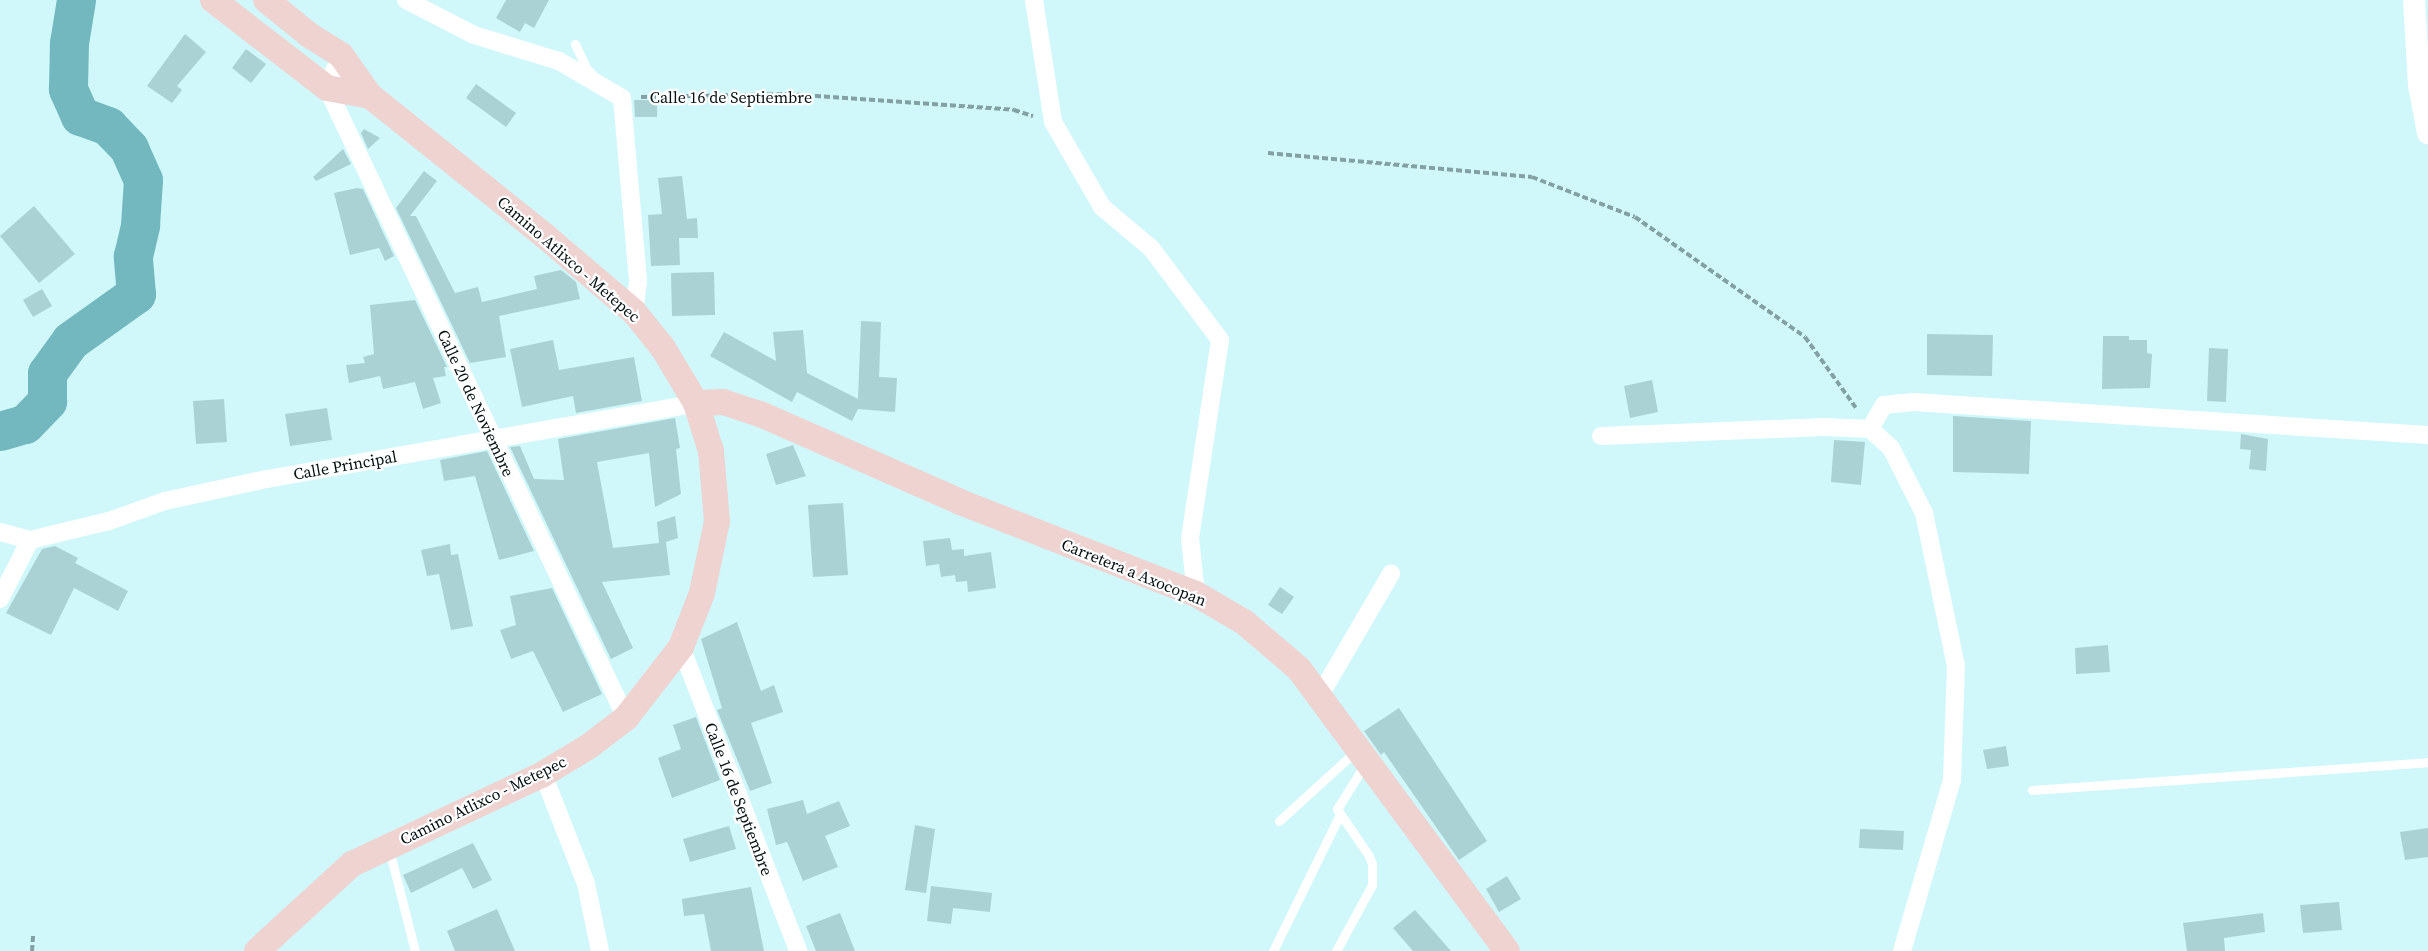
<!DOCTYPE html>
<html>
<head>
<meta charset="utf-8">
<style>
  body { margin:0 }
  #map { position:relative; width:2428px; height:951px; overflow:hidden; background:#d0f8fb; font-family:"Source Serif 4",serif }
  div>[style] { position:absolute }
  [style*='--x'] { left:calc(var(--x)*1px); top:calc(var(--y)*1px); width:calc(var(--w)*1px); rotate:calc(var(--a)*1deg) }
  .river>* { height:39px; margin:-19.5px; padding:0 19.5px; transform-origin:19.5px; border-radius:19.5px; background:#72b8be }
  .building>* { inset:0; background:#aad2d5 }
  .path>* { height:4px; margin-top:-2px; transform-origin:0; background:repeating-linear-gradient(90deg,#83a1a3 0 6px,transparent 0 9px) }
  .service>* { height:9px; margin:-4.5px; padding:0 4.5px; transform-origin:4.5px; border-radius:4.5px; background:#fff }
  .minor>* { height:18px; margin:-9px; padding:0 9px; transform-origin:9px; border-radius:9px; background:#fff }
  .tertiary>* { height:22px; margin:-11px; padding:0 11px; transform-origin:11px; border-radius:11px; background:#fff }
  .secondary>* { height:26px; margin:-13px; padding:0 13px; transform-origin:13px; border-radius:13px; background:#efd3d1 }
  span { translate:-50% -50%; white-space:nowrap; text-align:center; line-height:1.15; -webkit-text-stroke:4.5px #fff; paint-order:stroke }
  .street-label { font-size:16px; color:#020f10 }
</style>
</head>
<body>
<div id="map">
  <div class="river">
    <div style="--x:0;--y:431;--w:26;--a:-16"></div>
    <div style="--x:25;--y:424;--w:32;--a:-46"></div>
    <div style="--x:47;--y:401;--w:28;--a:-90"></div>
    <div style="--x:47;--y:373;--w:39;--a:-54"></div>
    <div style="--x:70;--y:341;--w:81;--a:-35.5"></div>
    <div style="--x:136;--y:294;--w:38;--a:-95"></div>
    <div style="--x:133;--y:256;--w:32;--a:-77"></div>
    <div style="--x:140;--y:225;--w:45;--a:-86.2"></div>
    <div style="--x:143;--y:180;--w:35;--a:-114"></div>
    <div style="--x:129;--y:148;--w:30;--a:-134"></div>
    <div style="--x:108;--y:126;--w:30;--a:-160"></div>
    <div style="--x:80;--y:116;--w:30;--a:-114"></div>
    <div style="--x:68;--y:89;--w:46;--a:-88.8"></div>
    <div style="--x:69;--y:43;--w:44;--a:-80.8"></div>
  </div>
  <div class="building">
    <div style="clip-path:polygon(506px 0,549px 0,534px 28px,525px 23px,520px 32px,496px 18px)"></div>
    <div style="clip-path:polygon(185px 34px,206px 52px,177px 86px,182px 90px,172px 103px,147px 86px)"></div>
    <div style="clip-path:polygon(246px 49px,266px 64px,251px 83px,232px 68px)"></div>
    <div style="clip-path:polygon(476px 84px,516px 113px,506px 127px,466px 98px)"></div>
    <div style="clip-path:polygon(634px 100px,657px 100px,657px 117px,635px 117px)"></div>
    <div style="clip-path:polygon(364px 129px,380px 138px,368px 149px,361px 133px)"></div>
    <div style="clip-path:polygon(343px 149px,351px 164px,316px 181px,313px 177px)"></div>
    <div style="clip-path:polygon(424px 171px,437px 181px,410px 216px,416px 216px,455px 293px,478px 287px,482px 302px,537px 289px,534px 276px,561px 270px,576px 282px,580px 299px,499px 316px,506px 357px,470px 363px,396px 208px)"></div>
    <div style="clip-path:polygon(682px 176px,687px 219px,697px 218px,698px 238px,679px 238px,680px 265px,651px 266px,648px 215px,662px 214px,658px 178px)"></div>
    <div style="clip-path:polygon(357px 188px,363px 189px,394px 256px,385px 261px,379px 248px,350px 255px,334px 193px)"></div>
    <div style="clip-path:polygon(34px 206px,75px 254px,39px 283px,0 236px)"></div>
    <div style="clip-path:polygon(714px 272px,715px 315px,672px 316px,671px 273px)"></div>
    <div style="clip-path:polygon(42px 289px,52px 306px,33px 317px,23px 300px)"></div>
    <div style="clip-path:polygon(415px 300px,447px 367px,444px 367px,446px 376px,433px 378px,441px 403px,423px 409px,415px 382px,383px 389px,380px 376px,349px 383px,346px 365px,365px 363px,363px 357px,374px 354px,370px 305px)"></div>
    <div style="clip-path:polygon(861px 321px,881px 322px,879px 377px,897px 378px,895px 412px,858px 409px,852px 421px,797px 392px,792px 402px,710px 356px,724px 332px,776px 361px,773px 332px,803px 330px,807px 373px,858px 399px)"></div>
    <div style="clip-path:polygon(1927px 334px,1993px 335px,1992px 376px,1927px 375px)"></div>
    <div style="clip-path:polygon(2103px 336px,2129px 336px,2129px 340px,2147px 340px,2147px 353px,2152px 354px,2150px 388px,2102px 389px)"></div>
    <div style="clip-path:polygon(553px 340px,559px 370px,634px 357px,642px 401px,576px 413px,573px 396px,522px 407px,510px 349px)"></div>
    <div style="clip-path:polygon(2209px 348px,2228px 349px,2226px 402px,2207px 401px)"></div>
    <div style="clip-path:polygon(1652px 380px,1658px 412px,1630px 418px,1624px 386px)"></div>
    <div style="clip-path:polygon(224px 399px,227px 442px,196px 444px,193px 401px)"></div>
    <div style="clip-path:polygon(327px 408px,332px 440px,290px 446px,285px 414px)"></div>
    <div style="clip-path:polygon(1953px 416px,2031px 421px,2029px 474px,1953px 472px)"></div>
    <div style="clip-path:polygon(675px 418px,680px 448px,676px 449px,681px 494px,655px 507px,649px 453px,597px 462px,613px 548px,659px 543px,657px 522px,675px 516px,678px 538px,666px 542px,670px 575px,602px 582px,633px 648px,611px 659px,510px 447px,520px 446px,534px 479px,564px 480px,558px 439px)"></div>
    <div style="clip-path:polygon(2241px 434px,2268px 439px,2266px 471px,2249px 469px,2251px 450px,2240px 449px)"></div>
    <div style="clip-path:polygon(1834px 440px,1865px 442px,1861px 485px,1831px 482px)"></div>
    <div style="clip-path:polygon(793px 445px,806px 476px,776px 485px,766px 454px)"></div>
    <div style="clip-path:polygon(487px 451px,534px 551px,499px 560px,475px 476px,444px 481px,440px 460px)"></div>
    <div style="clip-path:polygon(843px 503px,848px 575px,813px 577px,808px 505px)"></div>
    <div style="clip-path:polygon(950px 538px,952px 550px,964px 549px,964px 556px,991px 552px,996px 588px,968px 592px,967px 581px,956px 582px,955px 575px,941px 577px,939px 564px,926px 566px,923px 541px)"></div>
    <div style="clip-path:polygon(450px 544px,451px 555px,458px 554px,473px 626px,451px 630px,439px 574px,427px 576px,421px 550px)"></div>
    <div style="clip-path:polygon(55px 546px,78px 558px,75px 563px,128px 591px,118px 611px,74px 588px,51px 635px,6px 613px,42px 549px)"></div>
    <div style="clip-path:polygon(1280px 587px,1294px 597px,1282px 614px,1268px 605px)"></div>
    <div style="clip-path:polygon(552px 588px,602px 694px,563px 712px,533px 651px,511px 659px,500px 630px,516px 625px,510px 596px)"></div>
    <div style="clip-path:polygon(737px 622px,761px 691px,774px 685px,783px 712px,751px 723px,772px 783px,750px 791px,717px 710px,722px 708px,701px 639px)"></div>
    <div style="clip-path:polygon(2108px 645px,2110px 672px,2076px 674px,2075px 648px)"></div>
    <div style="clip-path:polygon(1399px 708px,1487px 841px,1459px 860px,1384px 752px,1381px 755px,1364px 731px)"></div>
    <div style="clip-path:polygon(696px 717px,720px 780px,672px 798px,658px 758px,681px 749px,673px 725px)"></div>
    <div style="clip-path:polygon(2006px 746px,2009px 766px,1987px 769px,1983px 750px)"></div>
    <div style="clip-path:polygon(803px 800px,807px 814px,839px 801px,850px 826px,825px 836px,838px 867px,803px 881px,787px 842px,776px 845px,767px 809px)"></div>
    <div style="clip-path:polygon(915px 825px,935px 829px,926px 893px,905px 890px)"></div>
    <div style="clip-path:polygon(729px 826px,736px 849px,690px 862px,683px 839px)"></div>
    <div style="clip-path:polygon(2428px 828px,2428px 857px,2405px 860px,2400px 832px)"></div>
    <div style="clip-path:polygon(1860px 829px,1904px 831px,1903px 850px,1859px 848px)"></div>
    <div style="clip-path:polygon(473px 843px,492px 880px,473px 889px,462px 868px,411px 893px,403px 875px)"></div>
    <div style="clip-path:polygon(1507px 876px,1521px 899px,1499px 912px,1486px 889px)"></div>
    <div style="clip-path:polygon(931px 886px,992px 893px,990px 912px,953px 908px,951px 924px,927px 921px)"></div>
    <div style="clip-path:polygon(751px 887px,764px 951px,711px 951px,704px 914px,684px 916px,682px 899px)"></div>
    <div style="clip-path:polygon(2339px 902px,2342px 930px,2303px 933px,2300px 905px)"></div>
    <div style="clip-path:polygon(497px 909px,515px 951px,455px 951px,447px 931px)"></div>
    <div style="clip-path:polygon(1415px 910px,1451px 951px,1413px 951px,1393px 928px)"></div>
    <div style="clip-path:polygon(840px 913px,855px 951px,816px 951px,806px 926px)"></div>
    <div style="clip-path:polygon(2263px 913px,2265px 932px,2224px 938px,2225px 951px,2187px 951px,2183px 923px)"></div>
  </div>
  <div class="path">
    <div style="--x:641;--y:97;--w:147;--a:-1.2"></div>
    <div style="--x:788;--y:94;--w:227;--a:4"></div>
    <div style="--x:1014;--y:110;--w:20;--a:18"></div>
    <div style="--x:1268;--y:153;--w:265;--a:5.2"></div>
    <div style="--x:1532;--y:177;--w:110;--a:21.2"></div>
    <div style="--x:1635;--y:217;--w:208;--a:35.2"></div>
    <div style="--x:1805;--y:337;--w:87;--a:54.3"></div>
    <div style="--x:32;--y:951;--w:16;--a:-86"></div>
  </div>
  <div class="service">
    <div style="--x:575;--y:44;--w:26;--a:65"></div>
    <div style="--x:586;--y:68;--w:10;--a:45"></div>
    <div style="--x:2032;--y:790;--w:397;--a:-4"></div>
    <div style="--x:1279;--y:821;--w:104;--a:-42.3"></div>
    <div style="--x:389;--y:849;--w:105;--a:75.7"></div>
    <div style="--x:1273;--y:951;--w:150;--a:-63.9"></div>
    <div style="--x:1336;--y:951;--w:75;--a:-61.4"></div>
    <div style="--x:1372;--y:885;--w:21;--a:-90"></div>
    <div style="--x:1372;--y:864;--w:9;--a:-111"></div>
    <div style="--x:1369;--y:856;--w:57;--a:-124.2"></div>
    <div style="--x:1337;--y:809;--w:53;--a:-58.1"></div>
  </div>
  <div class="minor">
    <div style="--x:406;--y:0;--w:76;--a:27.2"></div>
    <div style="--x:474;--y:35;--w:89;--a:17"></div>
    <div style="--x:559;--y:61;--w:73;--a:30.4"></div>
    <div style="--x:622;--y:98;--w:184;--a:85"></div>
    <div style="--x:638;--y:281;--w:31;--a:97"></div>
    <div style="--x:1034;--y:0;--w:123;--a:81.1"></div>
    <div style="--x:1053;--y:122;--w:98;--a:60"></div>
    <div style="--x:1102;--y:207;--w:64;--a:39.9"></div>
    <div style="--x:1151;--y:248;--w:115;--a:53.1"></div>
    <div style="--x:1220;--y:340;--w:200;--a:98.6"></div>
    <div style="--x:1190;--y:538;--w:56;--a:83.9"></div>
    <div style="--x:341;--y:55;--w:36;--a:113"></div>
    <div style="--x:327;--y:88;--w:697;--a:64.61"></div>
    <div style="--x:1870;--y:429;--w:28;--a:-60"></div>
    <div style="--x:1884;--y:405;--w:29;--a:-6"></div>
    <div style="--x:1913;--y:402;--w:516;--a:3.67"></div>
    <div style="--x:1601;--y:436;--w:223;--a:-2.3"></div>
    <div style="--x:1824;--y:427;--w:46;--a:2.5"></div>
    <div style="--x:1870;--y:429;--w:28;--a:42"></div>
    <div style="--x:1891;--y:448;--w:73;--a:63.1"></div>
    <div style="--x:1924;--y:513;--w:156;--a:78.2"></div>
    <div style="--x:1956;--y:666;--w:114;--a:92"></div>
    <div style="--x:1952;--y:780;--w:178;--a:106.3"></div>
    <div style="--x:0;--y:532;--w:31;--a:15"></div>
    <div style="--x:30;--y:540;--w:81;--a:-13.5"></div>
    <div style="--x:109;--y:521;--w:59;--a:-19.7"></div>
    <div style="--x:165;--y:501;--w:104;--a:-12.2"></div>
    <div style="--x:267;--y:479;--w:436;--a:-10"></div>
    <div style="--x:0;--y:599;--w:66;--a:-63"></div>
    <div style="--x:681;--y:647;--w:326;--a:68.9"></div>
    <div style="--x:1319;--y:697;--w:143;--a:-59.7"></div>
    <div style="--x:543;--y:774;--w:118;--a:68.6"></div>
    <div style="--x:586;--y:884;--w:68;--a:78.2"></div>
  </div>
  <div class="tertiary">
    <div style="--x:2414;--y:0;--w:85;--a:86.6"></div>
    <div style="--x:2419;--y:85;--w:49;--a:79.4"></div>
  </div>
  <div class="secondary">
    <div style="--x:213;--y:0;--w:144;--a:37.7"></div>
    <div style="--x:327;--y:88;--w:44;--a:10.5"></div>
    <div style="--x:696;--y:403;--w:27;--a:-2"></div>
    <div style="--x:723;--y:402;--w:39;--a:18"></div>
    <div style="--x:760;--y:414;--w:219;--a:23.7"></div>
    <div style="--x:960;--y:502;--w:253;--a:21.3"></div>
    <div style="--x:1196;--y:594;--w:56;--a:30.3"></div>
    <div style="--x:1244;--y:622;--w:72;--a:40.5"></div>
    <div style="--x:1299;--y:669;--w:350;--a:53.6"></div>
    <div style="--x:257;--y:951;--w:129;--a:-42.5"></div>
    <div style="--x:352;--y:864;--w:211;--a:-25.2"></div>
    <div style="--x:543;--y:774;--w:52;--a:-31"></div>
    <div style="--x:588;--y:747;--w:48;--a:-37.3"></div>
    <div style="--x:626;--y:718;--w:90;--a:-52.2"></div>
    <div style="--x:681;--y:647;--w:58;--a:-68.7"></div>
    <div style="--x:702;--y:593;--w:74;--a:-78.2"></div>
    <div style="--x:717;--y:521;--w:70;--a:-94.9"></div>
    <div style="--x:711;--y:451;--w:50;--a:-107.4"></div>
    <div style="--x:696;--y:403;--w:64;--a:-121"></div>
    <div style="--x:663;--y:348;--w:46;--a:-128.9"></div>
    <div style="--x:634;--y:312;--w:117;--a:-139.5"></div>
    <div style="--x:545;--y:236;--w:224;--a:-141.3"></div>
    <div style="--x:370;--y:96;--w:50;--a:-125.3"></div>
    <div style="--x:341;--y:55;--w:39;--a:-148"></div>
    <div style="--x:308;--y:34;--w:54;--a:-141"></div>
  </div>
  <div class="street-label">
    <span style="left:731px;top:97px">Calle 16 de Septiembre</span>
    <span style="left:569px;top:259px;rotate:41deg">Camino Atlixco - Metepec</span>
    <span style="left:476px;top:403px;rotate:65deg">Calle 20 de Noviembre</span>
    <span style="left:345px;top:465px;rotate:-10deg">Calle Principal</span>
    <span style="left:1134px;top:572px;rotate:22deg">Carretera a Axocopan</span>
    <span style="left:739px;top:799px;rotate:69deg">Calle 16 de Septiembre</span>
    <span style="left:483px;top:800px;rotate:-26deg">Camino Atlixco - Metepec</span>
  </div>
</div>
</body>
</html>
